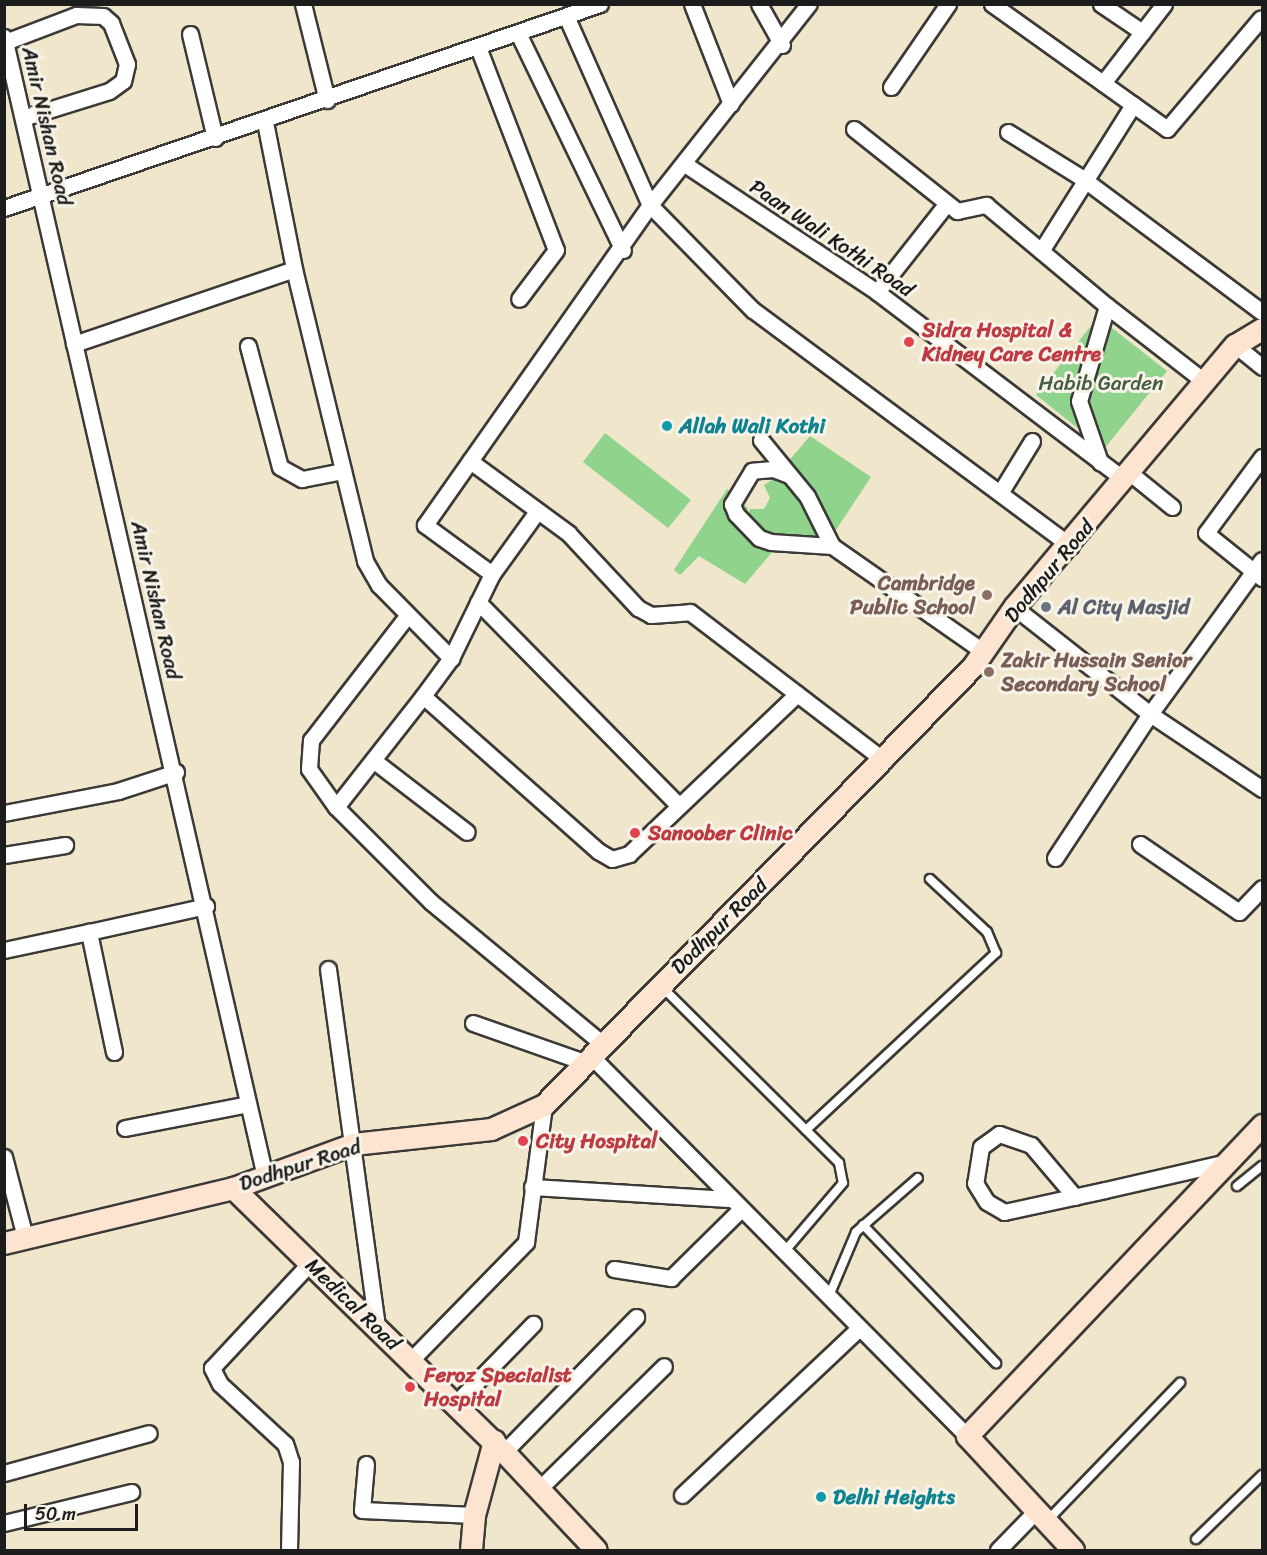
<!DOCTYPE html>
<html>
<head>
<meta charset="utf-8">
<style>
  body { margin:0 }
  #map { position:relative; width:1267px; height:1555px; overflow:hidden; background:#f0e6cb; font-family:Sriracha,sans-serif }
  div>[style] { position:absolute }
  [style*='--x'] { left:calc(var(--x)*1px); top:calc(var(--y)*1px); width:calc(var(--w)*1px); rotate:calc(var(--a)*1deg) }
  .green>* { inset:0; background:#90d38c }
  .roads { filter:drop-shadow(2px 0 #3c3a36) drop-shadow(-2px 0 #3c3a36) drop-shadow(0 2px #3c3a36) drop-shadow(0 -2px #3c3a36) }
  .lane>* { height:8px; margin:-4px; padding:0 4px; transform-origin:4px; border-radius:4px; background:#fff }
  .street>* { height:15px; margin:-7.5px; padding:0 7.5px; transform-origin:7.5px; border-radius:7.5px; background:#fff }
  .secondary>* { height:21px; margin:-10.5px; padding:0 10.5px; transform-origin:10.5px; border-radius:10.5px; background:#fde4d1 }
  .dots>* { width:16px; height:16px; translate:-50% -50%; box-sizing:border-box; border:3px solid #f7f3e8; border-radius:50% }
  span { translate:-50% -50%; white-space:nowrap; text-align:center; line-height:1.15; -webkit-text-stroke:6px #f7f3e8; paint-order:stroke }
  .street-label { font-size:21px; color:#1c1c1c }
  .health-label { font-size:21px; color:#be3a42; font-weight:700 }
  .left { translate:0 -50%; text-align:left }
  .park-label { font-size:21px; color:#455c43 }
  .culture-label { font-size:21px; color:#0d838f; font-weight:700 }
  .education-label { font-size:21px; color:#785e54; font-weight:700 }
  .right { translate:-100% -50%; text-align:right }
  .worship-label { font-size:21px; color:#5b616d; font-weight:700 }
  .frame { position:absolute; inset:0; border:6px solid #1c1c1c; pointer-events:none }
  .scale { position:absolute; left:24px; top:1504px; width:114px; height:27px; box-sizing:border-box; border:3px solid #1c1c1c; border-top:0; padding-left:8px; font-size:18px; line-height:21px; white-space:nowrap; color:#1c1c1c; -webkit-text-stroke:4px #f7f3e8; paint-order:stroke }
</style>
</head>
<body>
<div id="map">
  <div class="green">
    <div style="clip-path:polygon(1098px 317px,1167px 371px,1104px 449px,1036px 395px)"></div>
    <div style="clip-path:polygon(605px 433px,691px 500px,668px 528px,583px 462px)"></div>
    <div style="clip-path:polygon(810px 436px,871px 477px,832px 536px,786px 464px)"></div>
    <div style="clip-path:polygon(777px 477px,790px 482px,801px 496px,824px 542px,774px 550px,745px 584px,699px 556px,680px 575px,674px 570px,727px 489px,748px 508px,746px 521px,750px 509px,764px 509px,770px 498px,764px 485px)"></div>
  </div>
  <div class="roads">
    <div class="lane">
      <div style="--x:661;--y:986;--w:251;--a:44.8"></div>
      <div style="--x:839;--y:1163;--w:20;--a:79"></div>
      <div style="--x:843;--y:1183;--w:91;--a:130.5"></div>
      <div style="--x:806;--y:1130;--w:260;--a:-43"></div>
      <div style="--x:996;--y:953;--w:23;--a:-113"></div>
      <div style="--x:987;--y:932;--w:78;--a:-137.1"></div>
      <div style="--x:1237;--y:1186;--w:32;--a:-39"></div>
      <div style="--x:863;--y:1225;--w:192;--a:46.1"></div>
      <div style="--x:829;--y:1296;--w:69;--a:-67.1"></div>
      <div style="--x:856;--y:1232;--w:82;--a:-41.1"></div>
      <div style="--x:1047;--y:1521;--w:192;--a:-46.1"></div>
      <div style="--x:1196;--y:1539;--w:92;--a:-44.1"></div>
    </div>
    <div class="street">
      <div style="--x:303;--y:4;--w:99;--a:76"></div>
      <div style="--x:692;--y:4;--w:107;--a:68.7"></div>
      <div style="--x:759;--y:4;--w:47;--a:60.7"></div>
      <div style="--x:992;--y:4;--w:215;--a:35.5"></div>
      <div style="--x:1167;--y:129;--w:145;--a:-49.7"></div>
      <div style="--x:1101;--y:4;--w:50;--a:34.3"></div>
      <div style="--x:567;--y:18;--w:205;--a:66.1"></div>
      <div style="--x:650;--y:205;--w:147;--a:45.6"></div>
      <div style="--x:753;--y:310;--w:396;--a:36.6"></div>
      <div style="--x:518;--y:33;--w:241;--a:64.2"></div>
      <div style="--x:190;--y:34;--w:107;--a:76.5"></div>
      <div style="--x:4;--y:37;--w:1164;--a:77.1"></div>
      <div style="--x:5;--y:42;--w:76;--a:-20.8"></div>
      <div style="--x:76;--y:15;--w:27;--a:2"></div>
      <div style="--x:103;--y:16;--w:11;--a:41"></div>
      <div style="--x:111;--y:23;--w:44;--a:68.7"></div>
      <div style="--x:127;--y:64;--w:17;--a:103"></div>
      <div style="--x:123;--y:81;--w:17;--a:144"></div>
      <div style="--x:109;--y:91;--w:90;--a:162.6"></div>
      <div style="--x:478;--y:47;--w:217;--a:69"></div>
      <div style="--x:556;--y:250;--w:61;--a:127.1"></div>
      <div style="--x:1103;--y:83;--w:100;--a:-52.3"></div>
      <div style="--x:891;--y:87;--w:101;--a:-55.5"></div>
      <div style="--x:265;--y:122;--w:150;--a:78.8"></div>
      <div style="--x:294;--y:269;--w:301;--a:76.3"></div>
      <div style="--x:365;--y:561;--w:28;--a:60"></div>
      <div style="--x:379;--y:585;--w:103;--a:45.4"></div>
      <div style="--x:854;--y:129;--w:132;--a:38.5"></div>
      <div style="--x:957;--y:211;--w:30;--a:-12"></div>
      <div style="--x:986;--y:205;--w:158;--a:39.9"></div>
      <div style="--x:1107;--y:306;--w:99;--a:106.4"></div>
      <div style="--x:1079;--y:401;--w:65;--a:71"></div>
      <div style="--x:1008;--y:132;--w:87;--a:31.9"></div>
      <div style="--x:1082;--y:178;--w:224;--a:36.7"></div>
      <div style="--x:686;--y:165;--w:229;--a:33.6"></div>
      <div style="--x:877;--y:292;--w:311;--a:37.2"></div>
      <div style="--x:4;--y:208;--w:630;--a:-18.9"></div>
      <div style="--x:1041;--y:251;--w:173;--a:-57.8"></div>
      <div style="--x:877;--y:292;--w:113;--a:-51.8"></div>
      <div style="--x:1107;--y:306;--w:124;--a:37.8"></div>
      <div style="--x:74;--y:344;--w:232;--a:-18.8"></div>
      <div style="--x:1235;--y:345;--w:35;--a:39"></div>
      <div style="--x:248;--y:346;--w:125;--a:75.2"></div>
      <div style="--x:280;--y:467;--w:25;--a:29"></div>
      <div style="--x:302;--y:479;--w:42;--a:-11"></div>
      <div style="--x:761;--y:440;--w:72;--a:50.6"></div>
      <div style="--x:807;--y:496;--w:56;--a:63.4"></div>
      <div style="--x:832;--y:546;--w:185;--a:34.9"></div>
      <div style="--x:1262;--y:457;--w:94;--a:126.4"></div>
      <div style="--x:1206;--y:533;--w:72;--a:38.8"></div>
      <div style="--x:470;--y:461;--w:122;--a:36.3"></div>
      <div style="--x:568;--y:533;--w:103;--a:47"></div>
      <div style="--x:638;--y:608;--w:15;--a:28"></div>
      <div style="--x:651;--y:615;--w:39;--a:-4"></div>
      <div style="--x:690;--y:612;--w:245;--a:37.4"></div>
      <div style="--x:1130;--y:473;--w:54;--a:39"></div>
      <div style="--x:789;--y:475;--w:17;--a:-159"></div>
      <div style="--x:773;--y:469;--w:21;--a:175"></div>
      <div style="--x:752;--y:471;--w:39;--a:121"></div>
      <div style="--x:732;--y:504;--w:11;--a:68"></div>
      <div style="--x:736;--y:514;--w:33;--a:46"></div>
      <div style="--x:759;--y:538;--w:13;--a:18"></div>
      <div style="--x:771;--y:542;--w:61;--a:3.8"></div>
      <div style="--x:1000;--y:493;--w:61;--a:-58.4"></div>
      <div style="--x:536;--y:513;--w:75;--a:125.8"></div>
      <div style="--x:492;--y:574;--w:93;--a:116"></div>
      <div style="--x:451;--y:658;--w:47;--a:126.4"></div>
      <div style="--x:423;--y:696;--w:234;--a:41.5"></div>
      <div style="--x:598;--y:851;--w:16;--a:30"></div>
      <div style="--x:612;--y:859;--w:18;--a:-16"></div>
      <div style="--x:629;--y:854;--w:232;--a:-43.6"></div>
      <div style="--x:492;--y:574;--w:83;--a:-143.8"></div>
      <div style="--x:425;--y:525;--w:391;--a:-54.9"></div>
      <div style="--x:650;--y:205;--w:256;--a:-51.7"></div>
      <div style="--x:478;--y:602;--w:286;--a:45.4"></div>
      <div style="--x:1014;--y:607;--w:173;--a:38.2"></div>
      <div style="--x:1150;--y:714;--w:135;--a:33.8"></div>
      <div style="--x:407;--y:616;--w:157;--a:127.7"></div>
      <div style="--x:311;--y:740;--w:29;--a:94"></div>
      <div style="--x:309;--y:769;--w:47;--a:54.6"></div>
      <div style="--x:336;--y:807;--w:134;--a:45"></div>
      <div style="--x:431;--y:902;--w:224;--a:39.6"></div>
      <div style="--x:373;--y:760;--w:118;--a:37.5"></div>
      <div style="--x:336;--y:807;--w:141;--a:-51.9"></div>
      <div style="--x:4;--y:813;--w:116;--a:-10.9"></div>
      <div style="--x:118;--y:791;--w:61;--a:-18.1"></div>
      <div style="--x:1140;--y:844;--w:120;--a:34.5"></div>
      <div style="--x:1239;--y:912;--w:33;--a:-46"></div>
      <div style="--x:4;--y:855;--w:62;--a:-9.3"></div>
      <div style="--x:1055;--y:858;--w:173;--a:-56.6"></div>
      <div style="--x:1150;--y:714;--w:190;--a:-54"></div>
      <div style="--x:4;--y:950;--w:87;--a:-12"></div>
      <div style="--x:328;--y:969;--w:362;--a:82.2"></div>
      <div style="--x:473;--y:1023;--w:118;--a:19.4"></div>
      <div style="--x:114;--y:1052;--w:123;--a:-101.8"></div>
      <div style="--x:89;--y:932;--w:120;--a:-12.5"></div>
      <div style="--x:590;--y:1055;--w:536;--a:45.3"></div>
      <div style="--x:125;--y:1128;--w:125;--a:-11"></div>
      <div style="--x:4;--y:1157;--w:83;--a:75.3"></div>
      <div style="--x:532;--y:1187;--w:197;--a:3.5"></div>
      <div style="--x:1075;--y:1197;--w:68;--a:-130.2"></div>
      <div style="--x:1031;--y:1145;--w:34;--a:-161"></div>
      <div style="--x:999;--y:1134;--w:22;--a:144"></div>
      <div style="--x:981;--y:1147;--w:36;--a:99"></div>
      <div style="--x:975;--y:1183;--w:22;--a:58"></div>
      <div style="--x:987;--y:1202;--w:20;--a:30"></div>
      <div style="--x:1004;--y:1212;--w:103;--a:-12.3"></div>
      <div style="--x:1105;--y:1190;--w:125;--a:-12.9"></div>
      <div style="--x:614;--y:1269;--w:58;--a:9"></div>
      <div style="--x:671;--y:1278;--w:97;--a:-44.6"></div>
      <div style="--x:411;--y:1360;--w:165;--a:-45.7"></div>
      <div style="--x:526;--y:1242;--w:138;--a:-82.5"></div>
      <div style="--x:455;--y:1404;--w:112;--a:-45.7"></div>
      <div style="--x:504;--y:1452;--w:189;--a:-45.6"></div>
      <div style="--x:366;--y:1464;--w:46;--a:95"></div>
      <div style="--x:362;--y:1510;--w:112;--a:2.6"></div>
      <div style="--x:4;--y:1473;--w:150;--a:-15.4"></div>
      <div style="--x:539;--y:1489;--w:175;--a:-44.5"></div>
      <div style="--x:682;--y:1495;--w:243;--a:-43.3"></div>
      <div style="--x:4;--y:1523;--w:131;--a:-13.7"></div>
      <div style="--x:289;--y:1550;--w:88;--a:-88.7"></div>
      <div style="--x:291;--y:1462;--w:19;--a:-108"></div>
      <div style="--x:285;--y:1444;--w:88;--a:-137.3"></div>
      <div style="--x:220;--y:1384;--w:18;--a:-117"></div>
      <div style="--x:212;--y:1368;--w:144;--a:-47"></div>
      <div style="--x:998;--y:1550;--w:54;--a:-45.7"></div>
    </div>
    <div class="secondary">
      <div style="--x:233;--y:1188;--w:378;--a:44.3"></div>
      <div style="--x:504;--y:1452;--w:134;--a:46.8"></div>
      <div style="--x:4;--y:1243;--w:236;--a:-13.5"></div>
      <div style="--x:233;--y:1188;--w:128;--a:-20.1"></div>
      <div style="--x:353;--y:1144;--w:139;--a:-6.2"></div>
      <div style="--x:491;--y:1129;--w:58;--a:-24.4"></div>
      <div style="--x:544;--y:1105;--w:614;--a:-45.66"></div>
      <div style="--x:973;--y:666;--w:72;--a:-55.2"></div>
      <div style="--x:1014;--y:607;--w:343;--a:-49.9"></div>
      <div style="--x:1235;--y:345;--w:31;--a:-31"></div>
      <div style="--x:471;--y:1550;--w:35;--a:-85"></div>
      <div style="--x:474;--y:1515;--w:77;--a:-74.9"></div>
      <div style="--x:1073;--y:1550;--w:156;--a:-132.9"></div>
      <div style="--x:967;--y:1436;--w:429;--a:-46.5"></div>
    </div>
  </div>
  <div class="dots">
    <div style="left:909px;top:342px;background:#e0444e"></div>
    <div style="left:667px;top:426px;background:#0f9aa8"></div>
    <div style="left:987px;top:595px;background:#8d6e63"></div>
    <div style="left:1046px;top:607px;background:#6b7280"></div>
    <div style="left:989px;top:672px;background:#8d6e63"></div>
    <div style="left:635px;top:833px;background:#e0444e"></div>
    <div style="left:523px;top:1141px;background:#e0444e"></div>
    <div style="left:410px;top:1387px;background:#e0444e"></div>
    <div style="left:821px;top:1497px;background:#0f9aa8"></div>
  </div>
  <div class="street-label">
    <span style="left:47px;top:126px;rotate:77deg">Amir Nishan Road</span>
    <span style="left:832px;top:238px;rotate:34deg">Paan Wali Kothi Road</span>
    <span style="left:1049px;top:571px;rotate:-50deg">Dodhpur Road</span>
    <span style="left:156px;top:600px;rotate:77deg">Amir Nishan Road</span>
    <span style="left:719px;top:926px;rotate:-45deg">Dodhpur Road</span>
    <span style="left:300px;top:1165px;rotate:-18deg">Dodhpur Road</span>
    <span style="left:353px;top:1304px;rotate:44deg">Medical Road</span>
  </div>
  <div class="health-label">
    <span class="left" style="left:922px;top:342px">Sidra Hospital &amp;<br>Kidney Care Centre</span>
    <span class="left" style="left:648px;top:833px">Sanoober Clinic</span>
    <span class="left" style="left:536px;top:1141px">City Hospital</span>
    <span class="left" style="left:424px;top:1387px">Feroz Specialist<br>Hospital</span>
  </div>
  <div class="park-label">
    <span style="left:1101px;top:383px">Habib Garden</span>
  </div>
  <div class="culture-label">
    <span class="left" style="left:679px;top:426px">Allah Wali Kothi</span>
    <span class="left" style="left:833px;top:1497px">Delhi Heights</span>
  </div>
  <div class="education-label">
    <span class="right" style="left:975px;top:595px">Cambridge<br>Public School</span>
    <span class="left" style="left:1001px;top:672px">Zakir Hussain Senior<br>Secondary School</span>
  </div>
  <div class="worship-label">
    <span class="left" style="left:1058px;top:607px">Al City Masjid</span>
  </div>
  <div class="frame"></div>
  <div class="scale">50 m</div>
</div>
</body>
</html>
